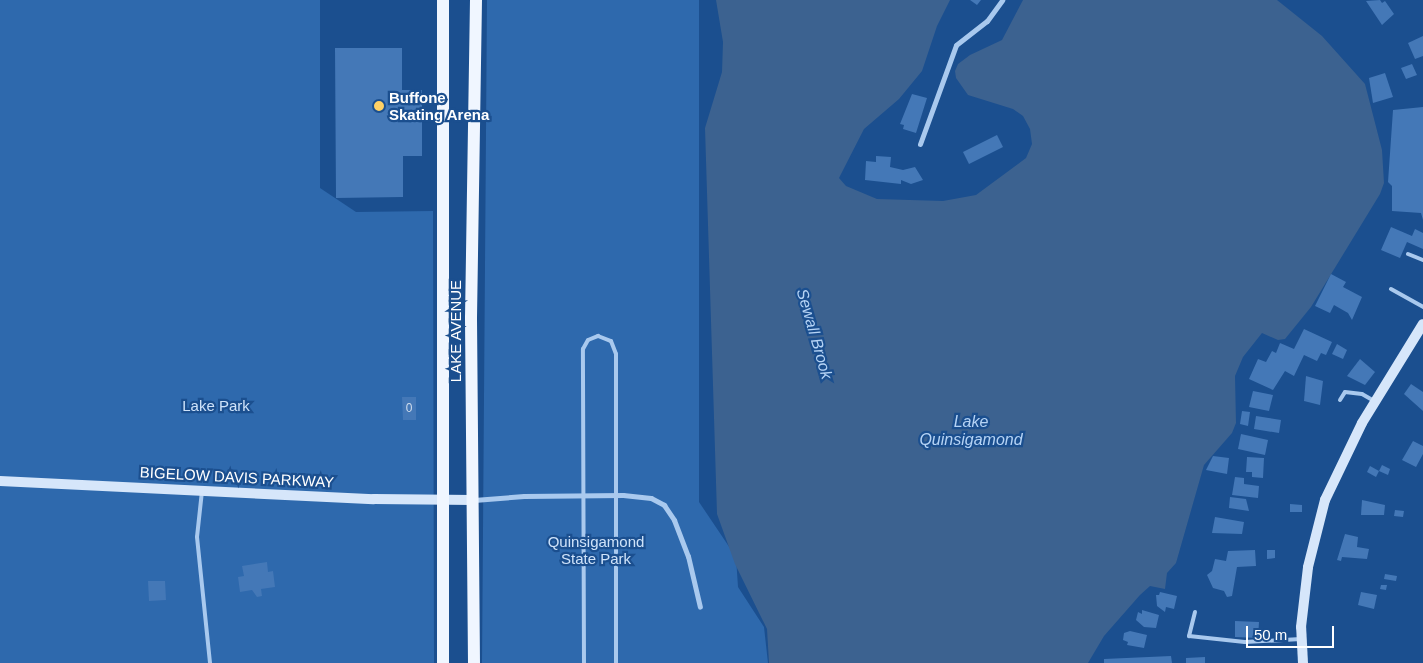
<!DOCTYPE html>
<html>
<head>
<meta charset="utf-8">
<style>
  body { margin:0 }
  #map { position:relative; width:1423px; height:663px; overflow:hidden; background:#1b4f8f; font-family:Helvetica,sans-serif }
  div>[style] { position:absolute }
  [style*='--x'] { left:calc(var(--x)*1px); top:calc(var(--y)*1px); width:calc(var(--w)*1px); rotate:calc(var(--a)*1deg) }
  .green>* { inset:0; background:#2e69ad }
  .water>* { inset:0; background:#3c6290 }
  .building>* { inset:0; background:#4478b7 }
  .service>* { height:4px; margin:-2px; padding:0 2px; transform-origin:2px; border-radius:2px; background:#a9c9ee }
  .minor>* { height:5px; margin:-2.5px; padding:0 2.5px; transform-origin:2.5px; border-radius:2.5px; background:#a9c9ee }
  .secondary>* { height:10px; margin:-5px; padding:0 5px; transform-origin:5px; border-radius:5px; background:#d6e6fa }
  .primary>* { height:12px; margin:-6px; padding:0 6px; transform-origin:6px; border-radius:6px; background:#f0f6ff }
  .dots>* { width:14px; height:14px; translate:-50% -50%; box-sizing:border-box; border:2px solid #1b4f8f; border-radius:50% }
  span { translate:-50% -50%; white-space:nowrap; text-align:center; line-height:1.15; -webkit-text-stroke:4.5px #1b4f8f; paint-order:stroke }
  .number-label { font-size:12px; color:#d0dded }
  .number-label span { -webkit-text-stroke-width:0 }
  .poi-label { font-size:15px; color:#fff; font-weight:700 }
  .left { translate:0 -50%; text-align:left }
  .street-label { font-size:15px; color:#fff }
  .park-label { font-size:15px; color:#cfe3fa }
  .water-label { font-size:16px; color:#b5d3f5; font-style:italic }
  .scale { position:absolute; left:1246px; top:626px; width:88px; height:22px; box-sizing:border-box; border:2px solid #fff; border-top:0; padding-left:6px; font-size:15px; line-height:18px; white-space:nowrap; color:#fff; -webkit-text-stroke:4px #1b4f8f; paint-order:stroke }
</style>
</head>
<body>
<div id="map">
  <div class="green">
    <div style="clip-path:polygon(0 0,320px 0,320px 188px,356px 212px,433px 211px,434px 663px,0 663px)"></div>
    <div style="clip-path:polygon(487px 0,699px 0,699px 502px,736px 557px,738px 587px,764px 627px,768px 663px,482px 663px)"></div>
  </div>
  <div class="water">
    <div style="clip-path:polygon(716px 0,950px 0,937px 26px,922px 71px,899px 99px,864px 129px,839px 178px,846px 186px,877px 199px,943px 201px,976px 195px,1026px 158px,1032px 144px,1030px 129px,1023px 116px,1013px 109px,968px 95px,956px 78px,955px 71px,958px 64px,970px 55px,1002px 40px,1023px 0,1277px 0,1322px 36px,1365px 84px,1382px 150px,1384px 183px,1380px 194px,1311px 307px,1285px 339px,1278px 340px,1262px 333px,1243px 357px,1235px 376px,1236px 423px,1232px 433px,1204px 465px,1176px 563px,1167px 573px,1165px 589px,1150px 586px,1140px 595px,1104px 636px,1088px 663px,769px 663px,767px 629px,735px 564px,717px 514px,705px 128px,722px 72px,723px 42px)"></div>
  </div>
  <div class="building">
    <div style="clip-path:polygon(970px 0,981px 0,977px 5px)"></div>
    <div style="clip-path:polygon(1380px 0,1382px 3px,1385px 1px,1394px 14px,1382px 25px,1366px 1px)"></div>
    <div style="clip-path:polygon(1423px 36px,1423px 56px,1415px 59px,1408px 43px)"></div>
    <div style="clip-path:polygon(335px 48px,402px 48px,402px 90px,422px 90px,422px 156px,403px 156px,403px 197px,336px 198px)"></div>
    <div style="clip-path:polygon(1412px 64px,1417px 75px,1406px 79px,1401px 68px)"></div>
    <div style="clip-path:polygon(1385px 73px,1393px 97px,1373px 103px,1369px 78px)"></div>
    <div style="clip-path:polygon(912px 94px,927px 98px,916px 133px,903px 129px,904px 125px,900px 124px)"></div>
    <div style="clip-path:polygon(1423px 107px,1423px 220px,1421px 213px,1392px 211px,1392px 186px,1388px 182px,1393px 110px)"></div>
    <div style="clip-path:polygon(997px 135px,1003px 147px,969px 164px,963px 152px)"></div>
    <div style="clip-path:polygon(876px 156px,891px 157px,890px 167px,903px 170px,915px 167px,923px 180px,911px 184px,901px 180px,901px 184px,865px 180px,866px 161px,876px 162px)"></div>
    <div style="clip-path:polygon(1391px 227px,1412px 236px,1415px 229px,1423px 233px,1423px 249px,1407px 242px,1400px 258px,1381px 250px)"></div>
    <div style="clip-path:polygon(1331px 274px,1346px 282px,1343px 287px,1362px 297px,1352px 320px,1348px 313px,1334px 305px,1330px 313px,1315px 306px)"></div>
    <div style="clip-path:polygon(1304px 329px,1332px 342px,1326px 355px,1321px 353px,1317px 361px,1304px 355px,1294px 376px,1285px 371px,1273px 390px,1249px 379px,1258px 359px,1266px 362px,1272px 351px,1276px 353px,1280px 343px,1294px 349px)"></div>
    <div style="clip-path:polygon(1337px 344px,1347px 350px,1343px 359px,1332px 354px)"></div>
    <div style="clip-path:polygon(1360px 359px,1375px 372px,1365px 385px,1347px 376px)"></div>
    <div style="clip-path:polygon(1306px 376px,1323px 381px,1320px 405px,1304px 401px)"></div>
    <div style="clip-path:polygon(1411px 384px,1423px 392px,1423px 411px,1404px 394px)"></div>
    <div style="clip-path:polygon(1253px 391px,1273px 395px,1269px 411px,1249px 407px)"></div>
    <div style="clip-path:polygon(402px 397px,416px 397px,416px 420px,403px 420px)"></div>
    <div style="clip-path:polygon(1242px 411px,1250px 412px,1248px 426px,1240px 424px)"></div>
    <div style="clip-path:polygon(1256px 416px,1281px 420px,1279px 433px,1254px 429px)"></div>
    <div style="clip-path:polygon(1241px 434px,1268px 440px,1265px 455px,1238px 449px)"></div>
    <div style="clip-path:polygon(1413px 441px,1423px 446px,1423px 454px,1416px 467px,1402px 460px)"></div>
    <div style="clip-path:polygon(1213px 456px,1229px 458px,1227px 474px,1206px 470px)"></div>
    <div style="clip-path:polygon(1247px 457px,1264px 458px,1263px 478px,1252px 477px,1252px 472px,1246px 472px)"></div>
    <div style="clip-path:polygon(1382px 465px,1390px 469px,1388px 475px,1379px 471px)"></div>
    <div style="clip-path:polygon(1370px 466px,1379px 471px,1376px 477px,1367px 472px)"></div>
    <div style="clip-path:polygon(1235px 477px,1244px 478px,1244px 484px,1259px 486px,1258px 498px,1232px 495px)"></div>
    <div style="clip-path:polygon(1230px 497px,1246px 499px,1249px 511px,1229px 508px)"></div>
    <div style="clip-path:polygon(1362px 500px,1385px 505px,1384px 515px,1361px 515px)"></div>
    <div style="clip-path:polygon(1290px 504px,1302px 505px,1302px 512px,1290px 512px)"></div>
    <div style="clip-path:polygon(1395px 510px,1404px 511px,1403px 517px,1394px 516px)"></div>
    <div style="clip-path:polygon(1215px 517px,1244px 522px,1242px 534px,1212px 533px)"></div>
    <div style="clip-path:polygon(1345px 534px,1358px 537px,1357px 547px,1369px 549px,1367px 559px,1342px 557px,1341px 561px,1337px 560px)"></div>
    <div style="clip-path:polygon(1255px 550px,1256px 566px,1237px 567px,1232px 596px,1227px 597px,1224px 591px,1213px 588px,1207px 575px,1212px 571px,1215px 559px,1226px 561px,1228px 551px)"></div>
    <div style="clip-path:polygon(1267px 550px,1275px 550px,1275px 558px,1267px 559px)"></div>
    <div style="clip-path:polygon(267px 562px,268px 572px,273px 571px,275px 587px,261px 589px,262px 596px,257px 597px,252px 590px,240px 592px,238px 577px,244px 576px,242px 566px)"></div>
    <div style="clip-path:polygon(1385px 574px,1397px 576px,1396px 581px,1384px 579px)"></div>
    <div style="clip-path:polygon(148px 581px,165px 581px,166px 600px,149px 601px)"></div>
    <div style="clip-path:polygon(1381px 585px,1387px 585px,1386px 590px,1380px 589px)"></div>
    <div style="clip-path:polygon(1160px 592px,1177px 596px,1174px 609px,1166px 607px,1165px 612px,1157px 606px,1156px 595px,1159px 595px)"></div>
    <div style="clip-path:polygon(1361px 592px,1377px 595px,1374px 609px,1358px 605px)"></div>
    <div style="clip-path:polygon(1142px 610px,1159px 615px,1156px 628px,1144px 627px,1136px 620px,1138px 612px,1142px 614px)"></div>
    <div style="clip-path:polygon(1235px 621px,1259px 622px,1258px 638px,1235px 637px)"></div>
    <div style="clip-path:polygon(1130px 631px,1147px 635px,1144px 648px,1127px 645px,1128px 642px,1123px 640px,1124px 633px)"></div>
    <div style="clip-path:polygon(1171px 656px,1172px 663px,1104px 663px,1104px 659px)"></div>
    <div style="clip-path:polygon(1205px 657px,1205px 663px,1186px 663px,1186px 658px)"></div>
  </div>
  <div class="service">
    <div style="--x:1408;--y:254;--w:16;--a:22"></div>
    <div style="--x:1391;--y:289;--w:37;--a:29"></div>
    <div style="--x:1340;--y:400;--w:9;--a:-58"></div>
    <div style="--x:1345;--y:392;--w:17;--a:7"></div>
    <div style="--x:1362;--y:394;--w:14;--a:30"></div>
    <div style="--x:202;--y:491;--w:46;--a:96.2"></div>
    <div style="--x:197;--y:537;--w:127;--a:84.1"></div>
    <div style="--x:1195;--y:612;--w:25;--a:104"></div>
    <div style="--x:1189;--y:636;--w:56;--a:6.1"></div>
    <div style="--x:1245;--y:642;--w:56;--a:-3.1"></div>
    <div style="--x:584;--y:663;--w:314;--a:-90.2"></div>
    <div style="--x:583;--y:349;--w:10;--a:-61"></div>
    <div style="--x:588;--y:340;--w:11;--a:-22"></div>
    <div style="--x:598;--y:336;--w:14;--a:21"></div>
    <div style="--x:611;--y:341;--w:14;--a:69"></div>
    <div style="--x:616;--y:354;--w:309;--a:90"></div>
  </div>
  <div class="minor">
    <div style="--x:920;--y:144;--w:105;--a:-70"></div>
    <div style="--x:956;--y:45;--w:39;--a:-38"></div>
    <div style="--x:987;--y:21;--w:26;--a:-54"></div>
    <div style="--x:474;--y:500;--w:50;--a:-4.6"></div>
    <div style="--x:524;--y:496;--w:99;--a:-0.6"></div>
    <div style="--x:623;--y:495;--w:28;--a:6"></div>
    <div style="--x:651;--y:498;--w:15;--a:28"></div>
    <div style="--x:664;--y:505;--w:18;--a:56"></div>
    <div style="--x:674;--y:520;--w:39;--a:69"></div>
    <div style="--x:688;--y:556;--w:52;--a:76.8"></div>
  </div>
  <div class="secondary">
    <div style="--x:0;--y:481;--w:374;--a:2.8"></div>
    <div style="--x:374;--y:499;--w:99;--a:0.6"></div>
    <div style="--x:1303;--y:663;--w:36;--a:-93"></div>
    <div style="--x:1301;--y:627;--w:60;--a:-83.3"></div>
    <div style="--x:1308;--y:567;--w:69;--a:-75.8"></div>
    <div style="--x:1325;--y:500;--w:85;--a:-64.3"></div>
    <div style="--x:1362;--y:423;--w:116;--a:-58.4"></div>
  </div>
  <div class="primary">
    <div style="--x:443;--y:0;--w:663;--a:90"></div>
    <div style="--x:474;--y:663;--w:345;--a:-90.5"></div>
    <div style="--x:471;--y:318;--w:318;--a:-89.1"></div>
  </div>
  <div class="dots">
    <div style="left:379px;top:106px;background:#ffd166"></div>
  </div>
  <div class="number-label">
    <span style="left:409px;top:409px">0</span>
  </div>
  <div class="poi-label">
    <span class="left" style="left:389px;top:106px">Buffone<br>Skating Arena</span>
  </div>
  <div class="street-label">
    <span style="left:456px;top:331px;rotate:-90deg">LAKE AVENUE</span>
    <span style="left:237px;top:477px;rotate:3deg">BIGELOW DAVIS PARKWAY</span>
  </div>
  <div class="park-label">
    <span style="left:216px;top:406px">Lake Park</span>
    <span style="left:596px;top:550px">Quinsigamond<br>State Park</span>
  </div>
  <div class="water-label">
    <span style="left:814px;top:334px;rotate:74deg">Sewall Brook</span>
    <span style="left:971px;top:431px">Lake<br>Quinsigamond</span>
  </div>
  <div class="scale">50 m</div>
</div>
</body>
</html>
